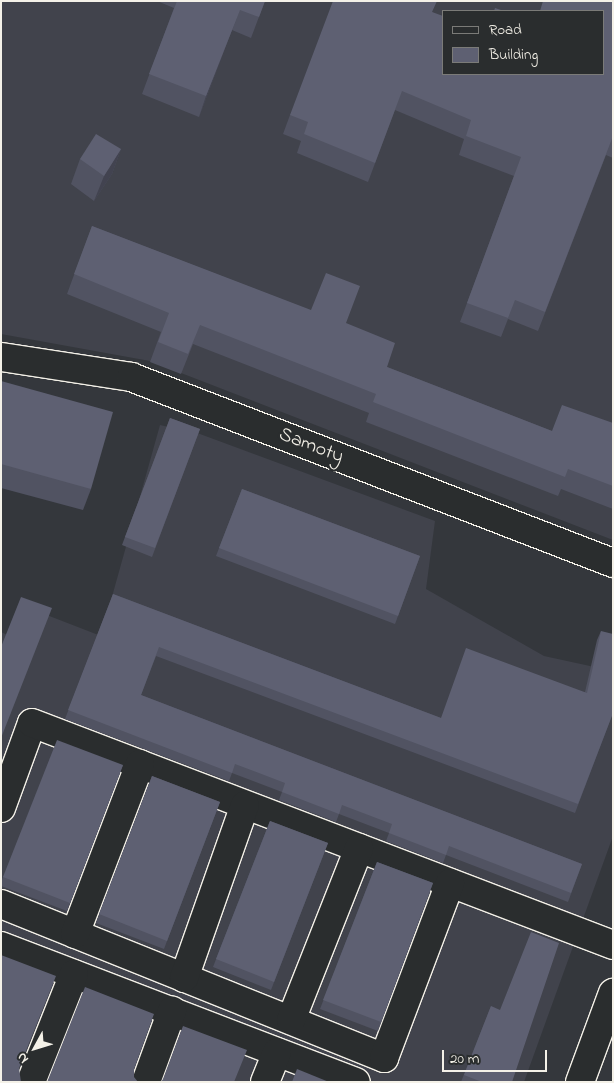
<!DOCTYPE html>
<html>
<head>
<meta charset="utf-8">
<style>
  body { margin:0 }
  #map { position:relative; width:614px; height:1083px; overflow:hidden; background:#34373c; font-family:"Indie Flower",sans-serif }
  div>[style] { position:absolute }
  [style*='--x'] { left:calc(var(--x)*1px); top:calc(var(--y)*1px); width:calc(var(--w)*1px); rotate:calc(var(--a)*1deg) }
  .built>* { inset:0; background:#41434c }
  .roads { filter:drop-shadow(1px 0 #f4f1e8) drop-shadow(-1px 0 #f4f1e8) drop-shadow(0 1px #f4f1e8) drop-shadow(0 -1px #f4f1e8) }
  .minor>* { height:28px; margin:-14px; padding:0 14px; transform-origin:14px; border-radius:14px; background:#2a2d2e }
  .wall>* { inset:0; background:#515362 }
  .shaded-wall>* { inset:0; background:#424350 }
  .building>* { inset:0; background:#5e6072 }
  span { translate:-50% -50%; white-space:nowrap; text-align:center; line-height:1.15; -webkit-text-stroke:4.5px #2a2d2e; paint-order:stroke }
  .street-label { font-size:20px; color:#f4f1e8 }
  .frame { position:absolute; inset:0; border:2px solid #f4f1e8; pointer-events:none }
  .legend { position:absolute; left:442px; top:10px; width:162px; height:65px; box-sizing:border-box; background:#2a2d2e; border:1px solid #7b7b78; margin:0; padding:6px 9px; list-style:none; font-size:15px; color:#f4f1e8 }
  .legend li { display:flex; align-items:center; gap:10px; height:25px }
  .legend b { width:25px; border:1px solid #7b7b78 }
  .north { position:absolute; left:10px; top:1023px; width:50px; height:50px; -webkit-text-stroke:4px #2a2d2e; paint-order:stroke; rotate:231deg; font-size:14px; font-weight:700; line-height:20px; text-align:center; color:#f4f1e8 }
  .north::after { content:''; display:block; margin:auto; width:18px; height:22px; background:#f4f1e8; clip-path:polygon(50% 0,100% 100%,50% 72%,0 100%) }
  .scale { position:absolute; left:442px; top:1050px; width:105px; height:22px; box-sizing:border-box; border:2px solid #f4f1e8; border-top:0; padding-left:6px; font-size:15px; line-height:18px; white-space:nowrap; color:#f4f1e8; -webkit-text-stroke:4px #2a2d2e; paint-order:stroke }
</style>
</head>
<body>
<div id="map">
  <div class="built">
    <div style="clip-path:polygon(evenodd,1px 1px,613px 1px,613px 540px,150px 361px,1px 334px,1px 1px,443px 11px,603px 11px,603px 74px,443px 74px,443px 11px)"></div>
    <div style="clip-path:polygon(160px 425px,200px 434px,435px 521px,426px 589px,544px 656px,613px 671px,613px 836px,524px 1082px,1px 1082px,1px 632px,10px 636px,21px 605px,101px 636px)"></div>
  </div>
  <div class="roads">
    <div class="minor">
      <div style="--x:1;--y:357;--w:132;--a:8.7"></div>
      <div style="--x:131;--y:377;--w:517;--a:21.1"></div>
      <div style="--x:1;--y:808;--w:90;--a:-70"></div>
      <div style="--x:32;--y:723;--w:622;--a:20.91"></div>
      <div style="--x:1;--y:904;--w:413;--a:21.9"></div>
      <div style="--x:384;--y:1058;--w:187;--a:-69.3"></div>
      <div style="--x:75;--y:934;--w:182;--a:-69.1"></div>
      <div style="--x:1;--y:946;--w:380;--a:21"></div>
      <div style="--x:184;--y:978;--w:183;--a:-70.6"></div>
      <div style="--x:291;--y:1020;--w:185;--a:-68.4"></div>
      <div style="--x:31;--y:1082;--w:116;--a:-68.3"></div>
      <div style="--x:146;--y:1082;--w:76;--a:-69.9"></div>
      <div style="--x:265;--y:1082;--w:32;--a:-68"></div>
      <div style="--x:580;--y:1082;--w:95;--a:-69.7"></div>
    </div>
  </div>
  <div class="wall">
    <div style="clip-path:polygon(157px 1px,265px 1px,251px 38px,232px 30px,199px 117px,142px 94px,174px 8px)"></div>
    <div style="clip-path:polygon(613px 1px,613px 158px,606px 155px,538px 331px,508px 319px,501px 337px,460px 322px,514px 176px,459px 155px,464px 139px,395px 110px,368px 182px,297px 153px,301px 141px,283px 134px,290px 115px,433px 12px,443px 74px)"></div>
    <div style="clip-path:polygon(121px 149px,112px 174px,94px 201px,71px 184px,80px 159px)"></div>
    <div style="clip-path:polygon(92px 226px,346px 324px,387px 367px,552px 431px,613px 423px,613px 509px,561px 489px,558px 496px,366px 422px,369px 413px,193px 344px,181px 374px,150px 362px,161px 332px,67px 294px)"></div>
    <div style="clip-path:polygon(1px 381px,91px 489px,83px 510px,1px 488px)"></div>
    <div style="clip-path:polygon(170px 418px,200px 429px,152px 557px,122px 545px)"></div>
    <div style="clip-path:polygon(242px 489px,420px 556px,395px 624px,216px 556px)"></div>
    <div style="clip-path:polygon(113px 594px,441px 718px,585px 692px,597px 640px,601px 631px,613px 713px,575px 813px,156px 656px,141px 695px,582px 864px,568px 902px,446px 855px,443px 863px,386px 841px,389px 833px,339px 814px,336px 822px,279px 800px,282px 792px,232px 773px,229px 781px,65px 719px)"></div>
    <div style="clip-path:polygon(123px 765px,67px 911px,1px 886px,1px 882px,3px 877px)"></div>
    <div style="clip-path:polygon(152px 776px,220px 802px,164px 949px,96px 923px)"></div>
    <div style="clip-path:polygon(270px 821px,328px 843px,271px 990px,213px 967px)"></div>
    <div style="clip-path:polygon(377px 862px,433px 883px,378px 1031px,320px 1009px)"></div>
    <div style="clip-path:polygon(491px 1006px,512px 1082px,461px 1082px)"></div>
  </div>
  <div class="shaded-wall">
    <div style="clip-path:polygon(240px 10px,232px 30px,199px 117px,206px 96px)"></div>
    <div style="clip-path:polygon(121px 149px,112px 174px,94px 201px,104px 176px)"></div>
  </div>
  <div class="building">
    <div style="clip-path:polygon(177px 1px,265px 1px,259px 17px,240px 10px,206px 96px,149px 74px)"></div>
    <div style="clip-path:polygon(333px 1px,437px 1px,432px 12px,443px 16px,443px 74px,603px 74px,603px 11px,540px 11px,543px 1px,613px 1px,613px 136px,545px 312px,515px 300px,508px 318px,467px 303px,521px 157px,466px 136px,471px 120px,402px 91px,375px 163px,304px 134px,308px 122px,290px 115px)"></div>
    <div style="clip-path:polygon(495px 8px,504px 11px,494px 11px)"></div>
    <div style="clip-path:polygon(96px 134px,121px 149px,104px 176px,80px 159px)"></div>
    <div style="clip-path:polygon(92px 226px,311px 310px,326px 273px,360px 286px,346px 323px,395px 343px,387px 367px,552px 431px,562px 405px,613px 423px,613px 486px,568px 469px,565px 477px,373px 402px,376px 394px,200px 325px,188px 354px,158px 342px,169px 313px,74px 274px)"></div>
    <div style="clip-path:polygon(1px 381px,113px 412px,91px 489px,1px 464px)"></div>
    <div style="clip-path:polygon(170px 418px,200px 429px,155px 548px,125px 537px)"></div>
    <div style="clip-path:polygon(242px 489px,420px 556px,398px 616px,219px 548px)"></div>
    <div style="clip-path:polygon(113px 594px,441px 718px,466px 648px,587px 693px,601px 631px,613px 634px,613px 713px,578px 804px,159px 647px,141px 695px,582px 864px,571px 893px,449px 846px,446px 855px,389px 833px,392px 824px,342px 805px,339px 814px,282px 792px,285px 783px,235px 764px,232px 773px,68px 710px)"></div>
    <div style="clip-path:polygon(21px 597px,52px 608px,1px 738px,1px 647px)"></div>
    <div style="clip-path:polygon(57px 740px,123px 765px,70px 903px,3px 877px)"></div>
    <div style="clip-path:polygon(152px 776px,220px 802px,167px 941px,99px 914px)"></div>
    <div style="clip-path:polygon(270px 821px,328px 843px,274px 982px,216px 959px)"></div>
    <div style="clip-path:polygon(377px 862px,433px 883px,381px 1022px,323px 1000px)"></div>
    <div style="clip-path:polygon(531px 932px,559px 943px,512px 1082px,482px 1082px,464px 1075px,491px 1006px,500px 1010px)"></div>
    <div style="clip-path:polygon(1px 955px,56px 976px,19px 1068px,21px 1082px,1px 1082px)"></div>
    <div style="clip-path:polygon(85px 987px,154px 1014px,134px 1069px,134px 1077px,138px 1082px,47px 1082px,48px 1080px)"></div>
    <div style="clip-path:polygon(183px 1026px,247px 1050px,234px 1082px,161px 1082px,163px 1079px)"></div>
    <div style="clip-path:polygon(297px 1069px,329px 1082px,292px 1082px)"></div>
  </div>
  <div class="street-label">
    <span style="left:311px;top:446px;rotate:21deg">Samoty</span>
  </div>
  <div class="frame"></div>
  <ul class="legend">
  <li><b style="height:6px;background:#2a2d2e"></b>Road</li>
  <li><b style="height:14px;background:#5e6072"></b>Building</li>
  </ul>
  <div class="north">N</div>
  <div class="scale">20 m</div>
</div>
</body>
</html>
